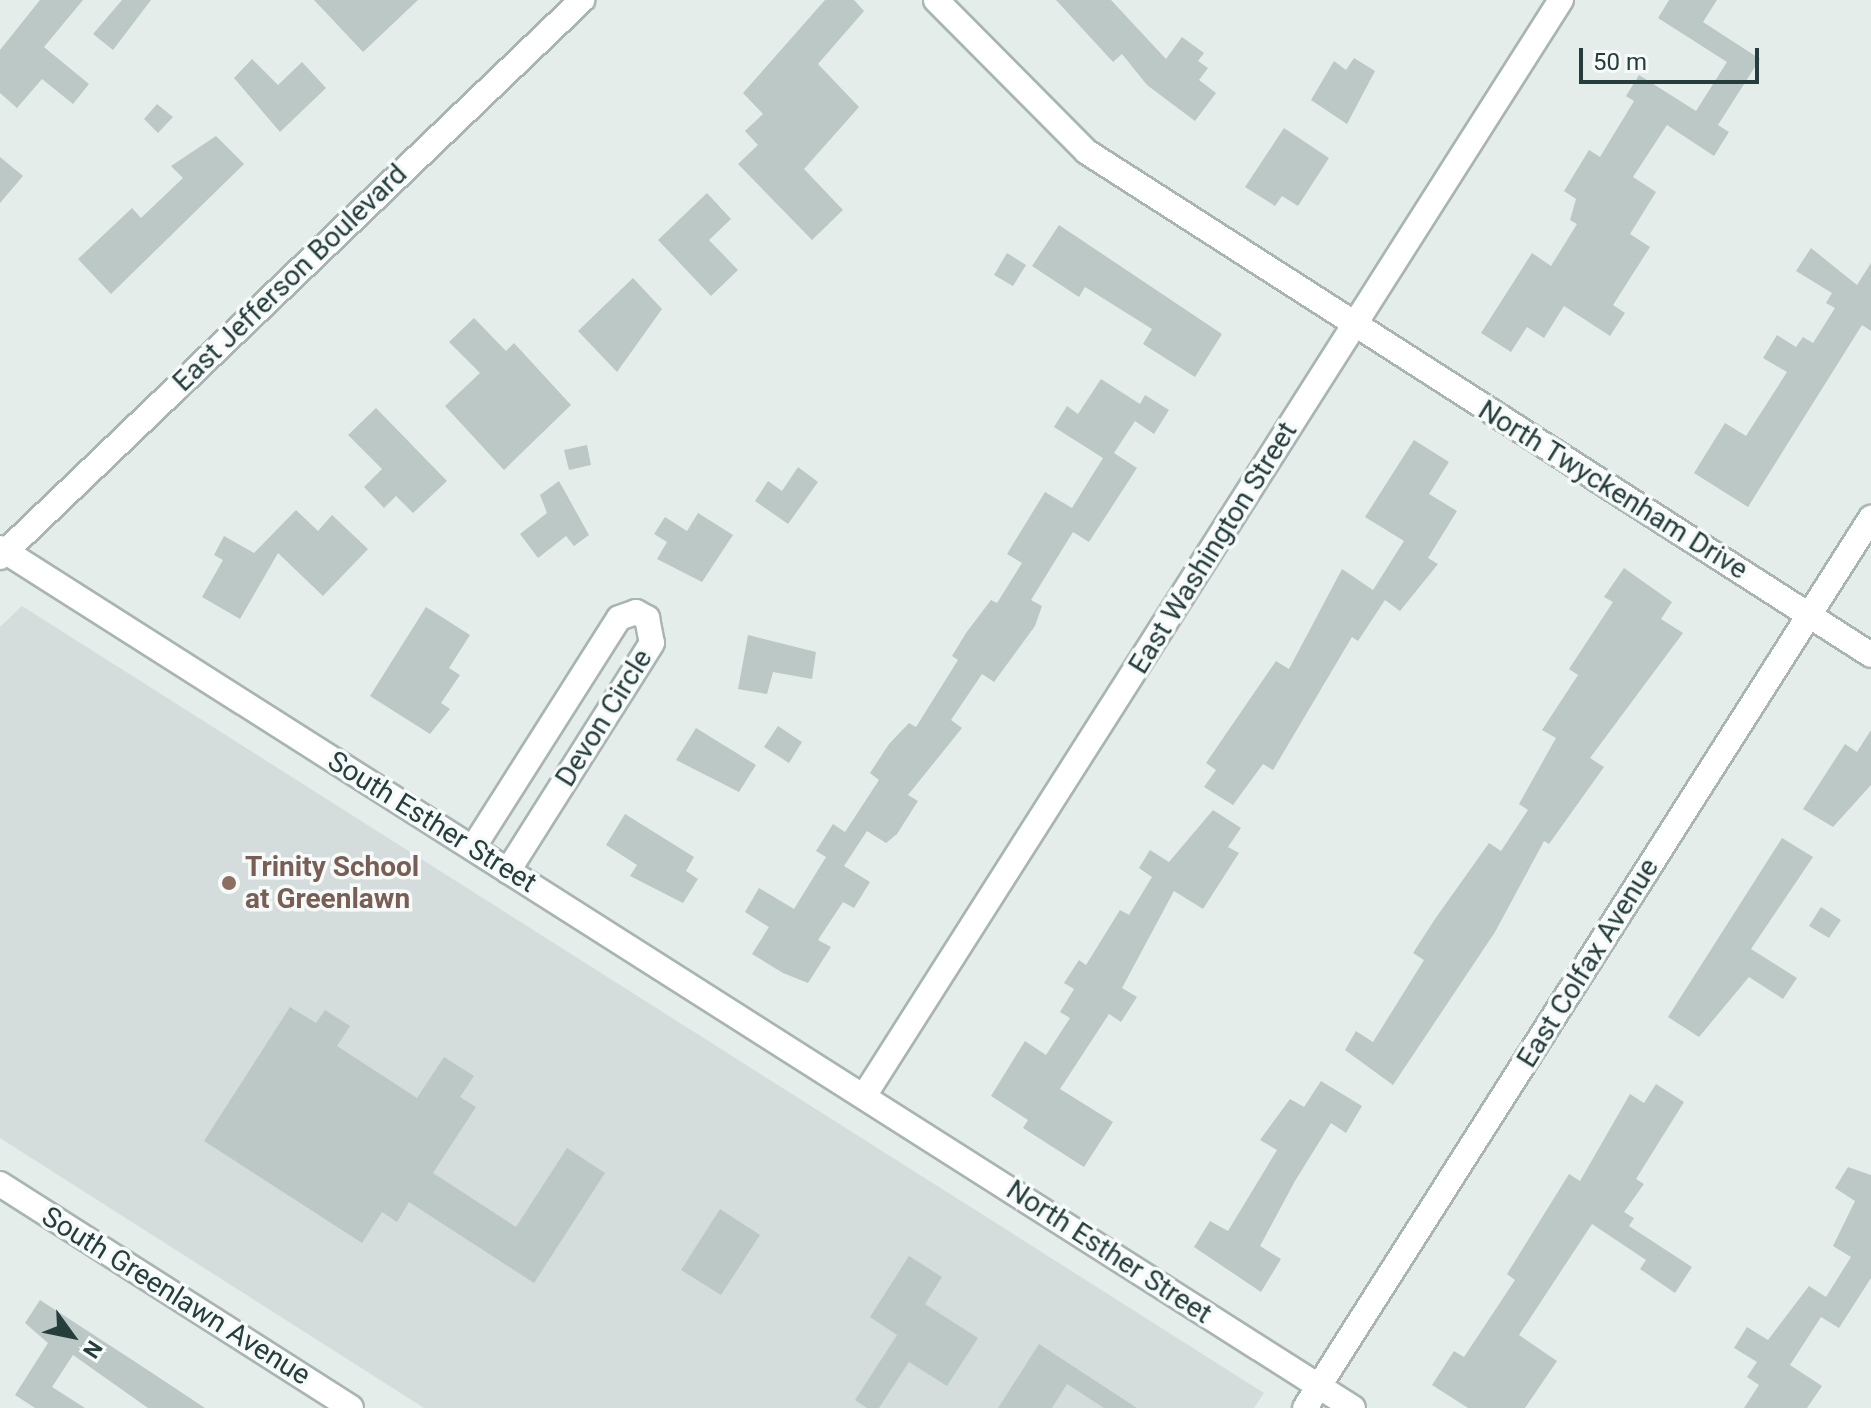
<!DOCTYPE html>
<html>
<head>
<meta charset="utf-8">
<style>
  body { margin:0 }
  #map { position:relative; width:1871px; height:1408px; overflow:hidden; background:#e5edeb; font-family:Roboto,sans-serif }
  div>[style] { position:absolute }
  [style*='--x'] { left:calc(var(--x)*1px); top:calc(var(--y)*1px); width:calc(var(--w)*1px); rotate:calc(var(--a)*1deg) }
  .built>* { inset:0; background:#d4dddb }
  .building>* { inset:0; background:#bbc8c5 }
  .roads { filter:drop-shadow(2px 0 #a8b5b3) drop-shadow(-2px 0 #a8b5b3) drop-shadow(0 2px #a8b5b3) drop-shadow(0 -2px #a8b5b3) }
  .street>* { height:24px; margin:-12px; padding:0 12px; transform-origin:12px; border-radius:12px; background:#fff }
  .secondary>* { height:24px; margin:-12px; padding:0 12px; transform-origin:12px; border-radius:12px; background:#fff }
  .dots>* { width:22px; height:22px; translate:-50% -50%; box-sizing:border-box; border:4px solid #f6faf9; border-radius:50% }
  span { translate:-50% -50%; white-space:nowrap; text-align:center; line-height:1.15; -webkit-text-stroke:7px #f6faf9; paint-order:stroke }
  .street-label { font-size:28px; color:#253e3d }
  .education-label { font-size:28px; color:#785e54; font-weight:700 }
  .left { translate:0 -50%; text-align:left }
  .north { position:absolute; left:32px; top:1296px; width:80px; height:80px; -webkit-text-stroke:6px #f6faf9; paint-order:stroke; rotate:123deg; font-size:22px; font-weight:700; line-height:32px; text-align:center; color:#253e3d }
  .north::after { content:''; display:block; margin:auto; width:28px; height:36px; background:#253e3d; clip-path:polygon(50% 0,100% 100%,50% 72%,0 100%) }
  .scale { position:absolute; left:1579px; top:48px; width:180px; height:36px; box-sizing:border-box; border:4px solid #253e3d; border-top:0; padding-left:10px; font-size:24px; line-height:28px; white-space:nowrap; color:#253e3d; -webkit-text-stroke:6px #f6faf9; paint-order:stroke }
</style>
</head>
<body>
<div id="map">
  <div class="built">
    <div style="clip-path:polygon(22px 606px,1264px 1393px,1254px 1408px,424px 1408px,0 1138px,0 627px)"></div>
  </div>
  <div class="building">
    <div style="clip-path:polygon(40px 0,83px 0,44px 47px,89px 84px,73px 104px,42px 79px,17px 108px,0 93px,0 50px)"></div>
    <div style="clip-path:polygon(122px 0,151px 0,113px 50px,93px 34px)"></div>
    <div style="clip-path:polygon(314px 0,418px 0,363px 52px)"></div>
    <div style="clip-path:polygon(825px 0,854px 0,864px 11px,818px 64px,859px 107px,804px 169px,843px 210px,812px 240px,738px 164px,758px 145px,745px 131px,763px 114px,743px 93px)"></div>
    <div style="clip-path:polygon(1056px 0,1111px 0,1166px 59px,1182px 37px,1204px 53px,1198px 61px,1208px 68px,1199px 80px,1216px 93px,1195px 121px,1147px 85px,1122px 54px,1113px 62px)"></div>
    <div style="clip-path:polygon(1669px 0,1717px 0,1703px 22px,1760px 59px,1718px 125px,1729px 132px,1714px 156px,1667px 125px,1633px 177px,1656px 192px,1630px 234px,1650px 247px,1613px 305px,1625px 313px,1610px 336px,1564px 306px,1544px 338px,1527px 327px,1511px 352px,1481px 333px,1532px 253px,1551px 266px,1577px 224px,1570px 220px,1576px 199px,1564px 191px,1589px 150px,1600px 157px,1634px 101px,1626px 96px,1639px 75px,1696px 111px,1727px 62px,1658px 18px)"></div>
    <div style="clip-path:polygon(1354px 58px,1375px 71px,1347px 124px,1311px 100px,1334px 61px,1346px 70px)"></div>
    <div style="clip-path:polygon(252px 59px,278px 85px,302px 62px,326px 88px,280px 132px,234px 78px)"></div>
    <div style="clip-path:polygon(157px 104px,173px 117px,158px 133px,144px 119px)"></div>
    <div style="clip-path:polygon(1284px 128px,1329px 158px,1298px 206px,1282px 196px,1275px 206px,1245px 187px)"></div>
    <div style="clip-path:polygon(216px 136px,244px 164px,111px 294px,78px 259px,132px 208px,141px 218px,183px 178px,171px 166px)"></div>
    <div style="clip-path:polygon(0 157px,23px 176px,0 203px)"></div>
    <div style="clip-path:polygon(707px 193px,731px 219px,709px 240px,738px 270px,711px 296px,658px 240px)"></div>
    <div style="clip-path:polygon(1059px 225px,1222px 334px,1195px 377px,1143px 344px,1152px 329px,1085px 287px,1079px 297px,1032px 266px)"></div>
    <div style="clip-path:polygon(1811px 248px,1857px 285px,1871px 263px,1871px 331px,1862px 325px,1748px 507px,1694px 473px,1725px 423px,1746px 436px,1787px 372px,1763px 358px,1777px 335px,1796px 347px,1803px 337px,1813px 343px,1835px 308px,1826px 303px,1832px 293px,1796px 271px)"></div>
    <div style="clip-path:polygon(1007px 253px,1026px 265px,1013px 286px,994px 275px)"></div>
    <div style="clip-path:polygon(633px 278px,662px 309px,617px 372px,578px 331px)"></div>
    <div style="clip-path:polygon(474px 318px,506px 351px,514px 343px,571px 405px,504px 470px,445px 406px,480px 373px,449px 342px)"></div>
    <div style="clip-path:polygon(1101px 379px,1140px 404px,1145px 395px,1169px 410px,1154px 434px,1135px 421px,1114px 453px,1137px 468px,1089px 542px,1073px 532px,1031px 600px,1042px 606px,1035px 626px,994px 682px,982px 674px,951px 720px,962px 728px,908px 795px,918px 801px,897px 834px,886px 843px,867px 831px,844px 866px,870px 882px,854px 908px,843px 902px,818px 940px,831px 947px,808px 983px,783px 973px,752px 954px,769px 927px,745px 912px,759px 888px,794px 909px,826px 857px,816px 851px,833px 824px,845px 832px,879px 780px,870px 773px,889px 744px,909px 723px,916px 727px,958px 660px,952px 656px,966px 633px,991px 600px,997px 603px,1022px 563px,1007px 554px,1045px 492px,1072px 508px,1103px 458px,1054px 427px,1067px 406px,1078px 414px)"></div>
    <div style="clip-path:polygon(376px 408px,447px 481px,413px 513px,396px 496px,384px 508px,364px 487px,382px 469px,348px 435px)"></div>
    <div style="clip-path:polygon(1414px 440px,1449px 462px,1429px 494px,1457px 511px,1428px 558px,1438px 564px,1400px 611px,1385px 600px,1358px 641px,1352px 637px,1273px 770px,1263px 764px,1233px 805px,1204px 787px,1216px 770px,1206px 763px,1276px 661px,1289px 669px,1342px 569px,1373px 590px,1404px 541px,1365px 517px)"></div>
    <div style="clip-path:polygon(587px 445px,591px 465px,569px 470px,564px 450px)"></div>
    <div style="clip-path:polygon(798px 467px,818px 482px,788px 524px,755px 501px,768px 481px,782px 491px)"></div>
    <div style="clip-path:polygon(559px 481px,589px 535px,574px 546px,566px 536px,538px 558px,520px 534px,547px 513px,540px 495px)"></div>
    <div style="clip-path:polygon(296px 510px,318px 531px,332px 515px,368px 549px,323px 596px,278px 553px,240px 619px,202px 597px,223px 560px,214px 555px,224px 536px,254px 553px)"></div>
    <div style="clip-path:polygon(698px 513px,733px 535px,702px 582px,657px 559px,667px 542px,654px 534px,665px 517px,687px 531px)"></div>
    <div style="clip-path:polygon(1624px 568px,1672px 602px,1661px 619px,1683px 633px,1590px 758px,1604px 767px,1549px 844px,1544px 841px,1495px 932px,1393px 1085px,1345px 1050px,1356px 1031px,1373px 1042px,1424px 960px,1413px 953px,1435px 919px,1489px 843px,1501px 851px,1528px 810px,1519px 804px,1556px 738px,1542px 730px,1578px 675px,1569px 669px,1613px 602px,1604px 597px)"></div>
    <div style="clip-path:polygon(426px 607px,470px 635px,449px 668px,460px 675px,441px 703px,450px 709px,430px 734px,370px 696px)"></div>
    <div style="clip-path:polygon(748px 635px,816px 652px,812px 679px,773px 672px,767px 694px,738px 689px)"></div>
    <div style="clip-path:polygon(778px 726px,802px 742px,789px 763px,764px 747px)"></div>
    <div style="clip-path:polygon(696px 728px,756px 765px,739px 792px,676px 760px)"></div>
    <div style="clip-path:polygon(1871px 730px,1871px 785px,1833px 827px,1803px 809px,1845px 744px,1857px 752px)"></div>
    <div style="clip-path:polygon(1213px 810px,1241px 828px,1228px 847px,1239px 853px,1203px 909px,1174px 891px,1122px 988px,1137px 997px,1121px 1022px,1109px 1014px,1060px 1089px,1113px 1122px,1084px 1167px,1023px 1128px,1028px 1120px,991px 1096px,1025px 1041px,1046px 1055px,1070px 1018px,1060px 1012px,1074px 989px,1064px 983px,1079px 960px,1086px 965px,1120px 910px,1129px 915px,1152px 877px,1139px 868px,1150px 850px,1169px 862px)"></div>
    <div style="clip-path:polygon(625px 814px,694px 857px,686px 871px,698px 879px,683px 903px,630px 876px,637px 865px,606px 845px)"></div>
    <div style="clip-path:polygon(1782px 838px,1813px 857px,1751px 949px,1797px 978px,1783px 999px,1749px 977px,1699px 1037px,1668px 1017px)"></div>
    <div style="clip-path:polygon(1821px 907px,1841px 920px,1829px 938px,1809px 926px)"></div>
    <div style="clip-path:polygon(290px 1007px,316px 1023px,325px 1010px,350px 1026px,337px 1046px,417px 1098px,444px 1057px,474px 1076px,460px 1097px,476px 1107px,433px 1173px,516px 1227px,567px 1148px,605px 1173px,534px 1283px,409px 1202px,397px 1222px,382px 1212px,362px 1243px,204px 1141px)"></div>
    <div style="clip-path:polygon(1321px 1081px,1362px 1106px,1346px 1133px,1331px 1123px,1295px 1181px,1260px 1246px,1281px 1259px,1261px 1292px,1194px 1247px,1210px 1221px,1228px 1231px,1277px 1150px,1260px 1140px,1290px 1099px,1304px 1107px)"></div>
    <div style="clip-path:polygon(1656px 1084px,1684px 1102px,1636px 1179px,1644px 1184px,1624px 1212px,1634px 1218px,1629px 1226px,1692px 1267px,1675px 1293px,1640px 1269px,1646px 1260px,1592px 1224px,1519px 1335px,1557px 1361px,1525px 1408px,1468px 1408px,1432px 1385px,1454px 1351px,1464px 1357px,1515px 1280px,1507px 1274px,1569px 1174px,1580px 1181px,1630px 1094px,1644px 1103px)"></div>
    <div style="clip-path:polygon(1848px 1167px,1871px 1175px,1871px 1278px,1839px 1328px,1821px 1317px,1790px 1365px,1822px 1386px,1807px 1408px,1744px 1408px,1759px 1385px,1747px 1377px,1757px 1362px,1734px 1348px,1747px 1327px,1768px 1340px,1809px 1286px,1826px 1297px,1851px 1257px,1833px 1246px,1855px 1201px,1835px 1188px)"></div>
    <div style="clip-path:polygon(720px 1209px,760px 1235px,721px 1295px,681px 1270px)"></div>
    <div style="clip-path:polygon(909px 1256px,942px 1277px,925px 1304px,978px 1338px,947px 1386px,909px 1362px,879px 1408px,867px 1408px,855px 1400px,897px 1335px,870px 1317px)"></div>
    <div style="clip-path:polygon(40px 1300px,137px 1363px,205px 1408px,148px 1408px,73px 1355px,52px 1387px,85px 1408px,35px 1408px,15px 1395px,48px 1343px,25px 1323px)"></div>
    <div style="clip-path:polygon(1039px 1344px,1137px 1408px,1104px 1408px,1067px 1384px,1052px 1408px,998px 1408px)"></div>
  </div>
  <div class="roads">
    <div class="street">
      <div style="--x:0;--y:548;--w:1603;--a:32.44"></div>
      <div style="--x:473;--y:848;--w:272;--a:-57.6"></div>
      <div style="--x:619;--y:618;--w:18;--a:-19"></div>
      <div style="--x:636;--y:612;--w:13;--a:29"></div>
      <div style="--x:647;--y:618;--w:25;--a:79"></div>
      <div style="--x:652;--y:643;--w:270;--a:122.3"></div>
      <div style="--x:864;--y:1096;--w:1299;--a:-57.55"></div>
      <div style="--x:1305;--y:1408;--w:1055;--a:-57.55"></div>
    </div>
    <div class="secondary">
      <div style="--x:936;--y:0;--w:214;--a:45.2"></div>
      <div style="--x:1087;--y:152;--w:931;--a:32.68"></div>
      <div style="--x:0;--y:557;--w:806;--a:-43.74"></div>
      <div style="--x:0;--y:1184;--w:416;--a:32.5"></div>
    </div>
  </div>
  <div class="dots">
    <div style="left:229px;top:883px;background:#8d6e63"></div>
  </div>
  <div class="street-label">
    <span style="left:290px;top:278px;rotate:-44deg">East Jefferson Boulevard</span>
    <span style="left:1613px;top:490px;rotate:32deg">North Twyckenham Drive</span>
    <span style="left:1213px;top:548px;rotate:-58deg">East Washington Street</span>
    <span style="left:604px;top:718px;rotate:-58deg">Devon Circle</span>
    <span style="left:432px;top:822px;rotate:32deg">South Esther Street</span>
    <span style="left:1588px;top:963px;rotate:-58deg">East Colfax Avenue</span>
    <span style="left:1109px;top:1252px;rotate:33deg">North Esther Street</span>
    <span style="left:176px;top:1296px;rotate:32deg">South Greenlawn Avenue</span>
  </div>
  <div class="education-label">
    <span class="left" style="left:245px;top:883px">Trinity School<br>at Greenlawn</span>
  </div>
  <div class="north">N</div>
  <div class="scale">50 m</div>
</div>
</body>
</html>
